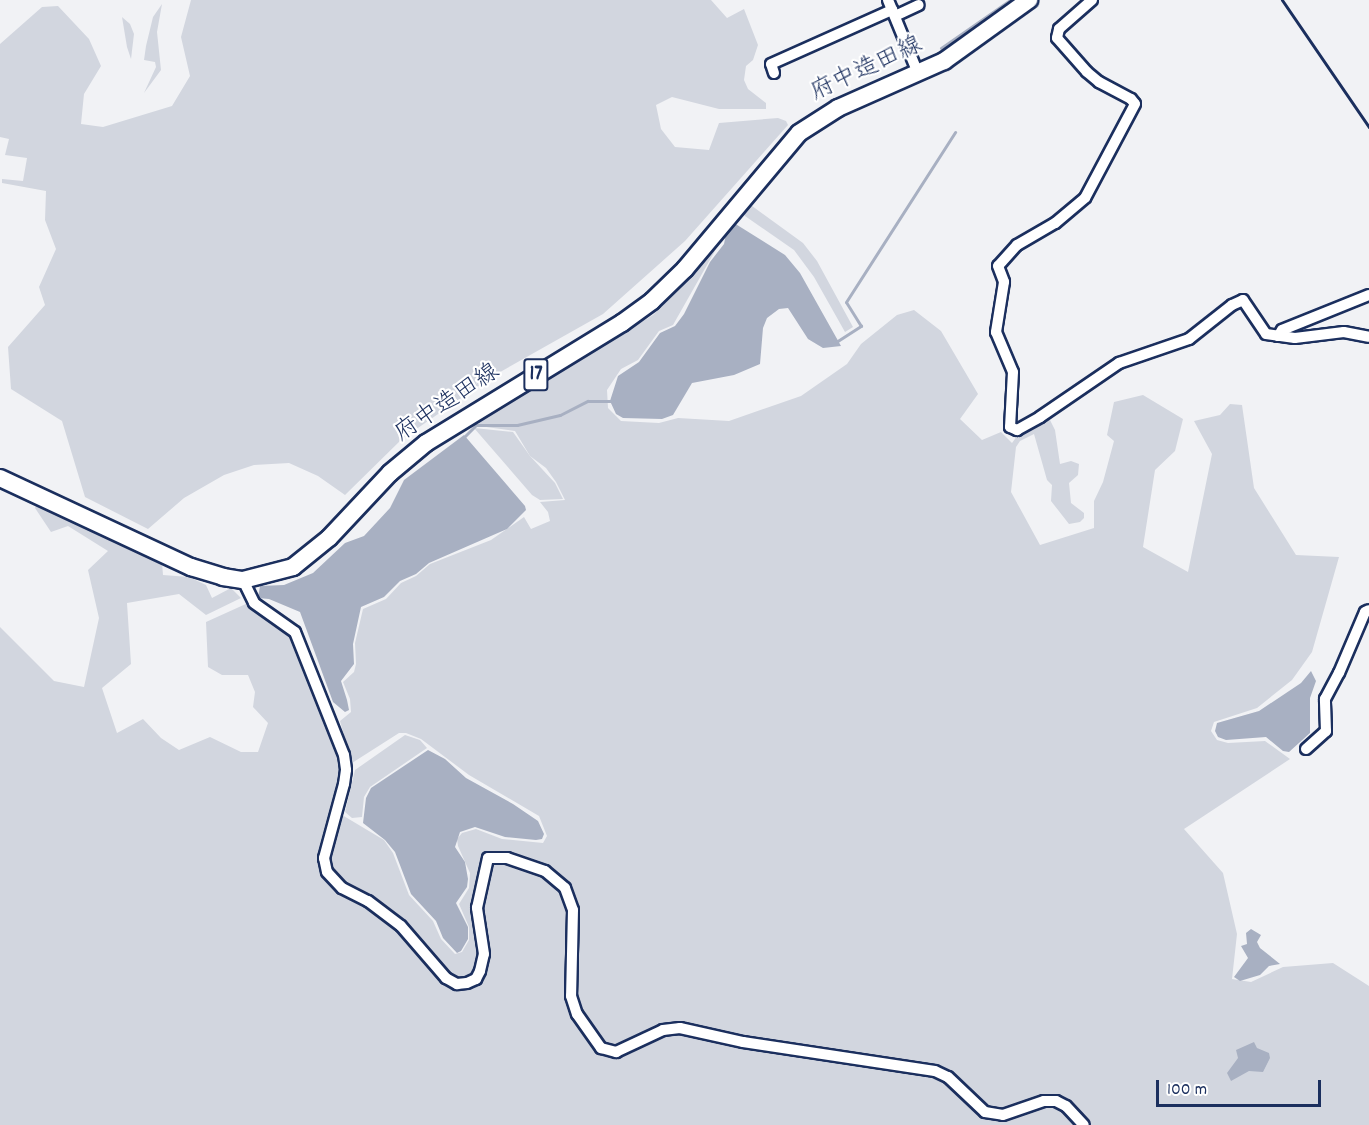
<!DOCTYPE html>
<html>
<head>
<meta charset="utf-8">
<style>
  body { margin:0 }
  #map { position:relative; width:1369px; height:1125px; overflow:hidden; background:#f1f2f5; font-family:Dekko,"Klee One",sans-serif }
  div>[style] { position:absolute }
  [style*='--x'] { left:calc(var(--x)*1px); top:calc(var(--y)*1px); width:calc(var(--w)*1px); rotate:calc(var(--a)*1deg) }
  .green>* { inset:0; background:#d2d6df }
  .water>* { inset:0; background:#a8b0c2 }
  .stream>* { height:3px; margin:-1.5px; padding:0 1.5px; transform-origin:1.5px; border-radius:1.5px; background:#a8b0c2 }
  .roads { filter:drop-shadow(2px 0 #1b2f5e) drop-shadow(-2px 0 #1b2f5e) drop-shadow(0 2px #1b2f5e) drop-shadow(0 -2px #1b2f5e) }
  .street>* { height:10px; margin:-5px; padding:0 5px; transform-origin:5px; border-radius:5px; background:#fff }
  .primary>* { height:16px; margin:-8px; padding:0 8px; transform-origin:8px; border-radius:8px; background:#fff }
  .rail>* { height:3px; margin:-1.5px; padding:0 1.5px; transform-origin:1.5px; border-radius:1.5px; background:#1b2f5e }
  span { translate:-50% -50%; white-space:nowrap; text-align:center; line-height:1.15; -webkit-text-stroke:4.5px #fff; paint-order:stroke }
  .shield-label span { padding:2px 4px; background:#fff; border:2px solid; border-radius:4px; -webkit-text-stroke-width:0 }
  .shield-label { font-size:22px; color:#1b2f5e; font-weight:700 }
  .street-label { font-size:24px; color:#1b2f5e }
  .scale { position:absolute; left:1156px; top:1080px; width:165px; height:27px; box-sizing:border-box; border:3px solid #1b2f5e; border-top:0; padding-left:8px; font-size:18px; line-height:21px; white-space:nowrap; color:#1b2f5e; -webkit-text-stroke:4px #fff; paint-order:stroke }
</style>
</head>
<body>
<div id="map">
  <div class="green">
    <div style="clip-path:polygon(191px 0,711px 0,727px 18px,744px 9px,758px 45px,753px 60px,746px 66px,744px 80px,748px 89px,766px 103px,766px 109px,719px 109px,672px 97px,656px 105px,661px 129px,675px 147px,709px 150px,719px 123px,778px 118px,786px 121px,788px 125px,685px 241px,603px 314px,493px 376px,402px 439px,345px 495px,318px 476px,289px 463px,254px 465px,224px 475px,184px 498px,148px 529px,85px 497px,62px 421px,11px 389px,8px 347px,45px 305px,39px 287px,56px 249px,45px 220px,46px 191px,2px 183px,2px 179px,23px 181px,27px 158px,5px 155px,9px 139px,0 137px,0 44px,42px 7px,58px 6px,89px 39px,101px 66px,84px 94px,81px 124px,103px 127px,172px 106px,190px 76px,181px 37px)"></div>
    <div style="clip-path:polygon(162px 4px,157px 32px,161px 70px,144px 93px,156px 67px,155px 62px,144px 60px,146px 46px,153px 17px)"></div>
    <div style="clip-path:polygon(122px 17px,130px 24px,134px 34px,131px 59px,127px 47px)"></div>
    <div style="clip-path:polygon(748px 203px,803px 243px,817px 261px,853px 327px,845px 332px,814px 277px,794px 250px,745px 216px,742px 210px)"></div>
    <div style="clip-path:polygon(724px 235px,673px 325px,659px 331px,638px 360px,621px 369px,607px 390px,608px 408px,621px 421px,659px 423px,678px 418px,729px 421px,801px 396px,847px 364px,861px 344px,897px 315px,914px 310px,941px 331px,978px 394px,960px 419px,982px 440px,1001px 432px,1012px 443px,1020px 432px,1048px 416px,1055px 430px,1060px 464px,1071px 461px,1079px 464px,1078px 475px,1069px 483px,1071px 503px,1084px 513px,1084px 518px,1080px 522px,1069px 524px,1051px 501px,1052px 485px,1047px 480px,1034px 434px,1020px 441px,1016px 447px,1011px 492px,1040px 545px,1094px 528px,1094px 501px,1103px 482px,1114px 441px,1107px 435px,1114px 402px,1143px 395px,1183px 419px,1175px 451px,1155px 470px,1143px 547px,1188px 572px,1212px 454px,1194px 421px,1220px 415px,1230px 404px,1242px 405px,1254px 488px,1296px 555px,1339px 557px,1312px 652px,1292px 680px,1257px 708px,1214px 722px,1211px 731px,1217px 740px,1228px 743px,1265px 741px,1290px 759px,1184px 829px,1223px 873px,1237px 934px,1232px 979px,1251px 982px,1283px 967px,1333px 963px,1369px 986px,1369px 1125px,0 1125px,0 627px,54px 681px,84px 687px,99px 618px,88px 570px,108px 551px,68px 526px,51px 532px,35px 508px,37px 504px,162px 563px,163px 575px,189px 577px,206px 585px,212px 598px,231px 588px,241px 598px,206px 615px,179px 594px,127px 603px,131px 664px,102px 688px,117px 733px,143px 719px,161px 738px,179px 750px,210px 737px,241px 752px,258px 752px,268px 723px,253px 707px,255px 692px,248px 675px,222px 675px,208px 667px,206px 622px,248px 603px,286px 632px,296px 646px,341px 767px,332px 809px,384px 840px,393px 853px,409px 895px,433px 921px,441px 939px,455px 954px,462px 952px,469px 940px,469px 927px,459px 904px,469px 888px,470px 873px,458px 846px,457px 839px,462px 833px,476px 829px,502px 839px,543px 843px,547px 836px,539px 816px,469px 775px,421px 739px,406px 733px,399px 733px,352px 763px,340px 721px,351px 712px,350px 699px,343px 682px,354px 672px,356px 664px,355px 643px,363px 609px,386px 599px,401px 583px,416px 576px,430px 564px,491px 540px,524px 517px,531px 529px,550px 521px,548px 512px,540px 502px,565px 500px,556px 482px,546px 468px,530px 456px,515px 431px,479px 426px,478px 421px,653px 315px,679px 289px)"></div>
    <div style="clip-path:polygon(474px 428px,513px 432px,530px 456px,555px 483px,563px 499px,540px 500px,532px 495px)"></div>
    <div style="clip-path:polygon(405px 735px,420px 740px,427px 748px,370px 787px,364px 797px,362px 817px,352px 818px,345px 812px,355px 770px)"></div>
  </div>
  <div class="water">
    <div style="clip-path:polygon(734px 223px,785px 255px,800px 273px,841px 346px,823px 348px,808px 339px,788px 308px,779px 309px,767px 318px,763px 328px,760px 364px,734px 375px,692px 383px,673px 415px,662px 419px,623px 418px,616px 414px,610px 401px,618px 376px,639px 362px,660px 333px,675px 326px,684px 314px,710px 262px,724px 244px,726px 234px)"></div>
    <div style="clip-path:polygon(464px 435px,525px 506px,526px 510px,507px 529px,429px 563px,416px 574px,400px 581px,384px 597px,361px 607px,353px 644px,354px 664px,341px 681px,347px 700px,349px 710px,345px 712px,333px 702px,300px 612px,269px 599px,258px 598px,260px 586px,284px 585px,313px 573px,345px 543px,364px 536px,390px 508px,404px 480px)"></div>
    <div style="clip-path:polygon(1311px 671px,1316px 681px,1310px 698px,1310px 733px,1289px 752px,1283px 751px,1266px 737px,1226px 740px,1218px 737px,1215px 731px,1217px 723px,1259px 711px,1301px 683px)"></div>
    <div style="clip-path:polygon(428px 750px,445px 759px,466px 778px,513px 804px,538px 821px,544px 834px,542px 839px,536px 840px,505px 837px,475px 827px,460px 832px,455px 847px,465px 862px,468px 879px,467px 887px,456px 903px,468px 927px,468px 939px,461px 951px,457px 953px,443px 938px,436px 921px,411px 894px,395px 852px,385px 840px,363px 823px,366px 798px,371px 788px)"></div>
    <div style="clip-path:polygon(1251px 929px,1261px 935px,1257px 942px,1260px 948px,1280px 964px,1269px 966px,1260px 975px,1240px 981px,1234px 977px,1248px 958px,1241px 946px,1247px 944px,1246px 933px)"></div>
    <div style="clip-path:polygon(1254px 1042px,1257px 1048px,1269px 1053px,1270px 1058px,1263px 1072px,1249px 1071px,1231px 1081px,1227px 1073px,1238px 1058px,1236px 1050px)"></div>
  </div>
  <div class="stream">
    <div style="--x:941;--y:48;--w:84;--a:-34.8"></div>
    <div style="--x:836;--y:342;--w:30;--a:-33"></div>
    <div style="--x:861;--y:326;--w:28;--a:-122"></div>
    <div style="--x:846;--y:302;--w:202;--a:-57.3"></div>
    <div style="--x:463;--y:438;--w:18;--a:-45"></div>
    <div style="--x:476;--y:425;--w:41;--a:0"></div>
    <div style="--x:517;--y:425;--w:44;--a:-13.1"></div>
    <div style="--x:560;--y:415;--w:31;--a:-27"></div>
    <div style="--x:588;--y:401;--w:24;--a:0"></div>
  </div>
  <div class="roads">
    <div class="street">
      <div style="--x:888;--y:0;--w:79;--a:67.7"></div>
      <div style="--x:1092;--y:0;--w:44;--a:138.7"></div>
      <div style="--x:1059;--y:29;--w:9;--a:103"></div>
      <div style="--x:1057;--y:38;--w:45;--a:48.6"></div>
      <div style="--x:1087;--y:72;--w:16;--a:40"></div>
      <div style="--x:1099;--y:82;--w:36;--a:28"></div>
      <div style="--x:1131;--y:99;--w:6;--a:51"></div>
      <div style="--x:1135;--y:104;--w:106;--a:118"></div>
      <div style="--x:1085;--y:198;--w:39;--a:140"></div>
      <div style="--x:1055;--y:223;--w:44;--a:149.9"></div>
      <div style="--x:1017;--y:245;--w:28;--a:132"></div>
      <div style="--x:998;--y:266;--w:17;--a:69"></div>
      <div style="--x:1004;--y:282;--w:51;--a:99.1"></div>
      <div style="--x:996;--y:332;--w:43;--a:67"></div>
      <div style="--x:1013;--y:372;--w:55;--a:93.1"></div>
      <div style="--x:1010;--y:427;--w:8;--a:23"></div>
      <div style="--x:1017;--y:430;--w:26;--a:-29"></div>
      <div style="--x:1040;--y:417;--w:96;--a:-34.4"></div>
      <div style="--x:1119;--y:363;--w:74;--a:-18.9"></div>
      <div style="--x:1189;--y:339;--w:55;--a:-38.3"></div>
      <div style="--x:1232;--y:305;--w:12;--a:-24"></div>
      <div style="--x:1243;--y:300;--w:41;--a:55.9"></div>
      <div style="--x:1266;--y:334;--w:29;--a:8"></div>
      <div style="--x:1295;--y:338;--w:49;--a:-7"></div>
      <div style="--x:1344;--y:332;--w:25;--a:11"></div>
      <div style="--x:895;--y:16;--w:26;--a:-25"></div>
      <div style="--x:774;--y:73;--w:9;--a:-108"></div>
      <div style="--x:771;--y:64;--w:133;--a:-24.1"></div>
      <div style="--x:1278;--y:336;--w:7;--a:-56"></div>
      <div style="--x:1282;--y:330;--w:94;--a:-21.9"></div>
      <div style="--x:243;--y:580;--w:25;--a:64"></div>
      <div style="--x:254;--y:603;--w:50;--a:35.3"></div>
      <div style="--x:295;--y:632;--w:132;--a:68.3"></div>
      <div style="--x:344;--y:755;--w:15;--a:82"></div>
      <div style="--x:346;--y:770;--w:14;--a:98"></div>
      <div style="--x:344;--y:784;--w:77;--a:105.1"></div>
      <div style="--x:324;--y:858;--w:14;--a:78"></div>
      <div style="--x:327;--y:872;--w:22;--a:47"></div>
      <div style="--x:342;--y:888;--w:29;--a:27"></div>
      <div style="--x:368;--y:901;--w:41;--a:37.1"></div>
      <div style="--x:401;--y:926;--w:69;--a:49.1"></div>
      <div style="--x:446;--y:978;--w:13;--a:29"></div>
      <div style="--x:457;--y:984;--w:10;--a:-6"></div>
      <div style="--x:467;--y:983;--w:10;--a:-24"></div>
      <div style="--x:476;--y:979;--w:9;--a:-63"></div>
      <div style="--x:480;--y:971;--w:17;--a:-77"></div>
      <div style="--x:484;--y:954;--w:47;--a:-98.7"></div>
      <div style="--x:477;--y:908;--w:51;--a:-77.6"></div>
      <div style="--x:488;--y:858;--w:19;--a:0"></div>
      <div style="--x:507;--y:858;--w:40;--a:18.9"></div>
      <div style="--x:545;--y:871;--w:26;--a:40"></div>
      <div style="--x:565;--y:888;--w:23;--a:70"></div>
      <div style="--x:573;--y:910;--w:86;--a:91.3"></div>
      <div style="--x:571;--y:996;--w:19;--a:72"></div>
      <div style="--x:577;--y:1014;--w:42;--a:54.8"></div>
      <div style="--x:601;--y:1048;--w:16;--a:15"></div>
      <div style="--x:616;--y:1052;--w:52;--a:-25.1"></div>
      <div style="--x:663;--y:1030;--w:17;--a:-7"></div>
      <div style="--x:680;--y:1028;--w:65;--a:12.5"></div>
      <div style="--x:743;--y:1042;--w:194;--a:8.6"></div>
      <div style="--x:935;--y:1071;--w:14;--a:25"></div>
      <div style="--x:948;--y:1077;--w:51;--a:43.4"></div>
      <div style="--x:985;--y:1112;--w:18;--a:9"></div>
      <div style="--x:1003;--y:1115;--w:43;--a:-18.9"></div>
      <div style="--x:1044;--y:1101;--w:12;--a:0"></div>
      <div style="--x:1056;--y:1101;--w:11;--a:27"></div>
      <div style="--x:1066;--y:1106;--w:26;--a:47"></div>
      <div style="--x:1306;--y:749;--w:27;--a:-42"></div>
      <div style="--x:1326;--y:731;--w:32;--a:-92"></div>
      <div style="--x:1325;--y:699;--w:30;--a:-62"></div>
      <div style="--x:1339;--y:673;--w:66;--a:-66.9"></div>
      <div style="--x:1365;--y:612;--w:4;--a:-27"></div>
    </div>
    <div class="primary">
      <div style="--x:0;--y:478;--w:211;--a:25"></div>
      <div style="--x:191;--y:567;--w:34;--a:17"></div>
      <div style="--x:223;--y:577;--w:20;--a:9"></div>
      <div style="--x:243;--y:580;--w:52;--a:-14.6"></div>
      <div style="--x:293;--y:567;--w:46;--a:-38.9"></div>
      <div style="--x:329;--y:538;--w:89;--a:-46.8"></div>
      <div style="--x:390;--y:473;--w:47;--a:-39.8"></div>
      <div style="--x:426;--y:443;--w:230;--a:-31.5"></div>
      <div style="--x:622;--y:323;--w:37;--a:-36"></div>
      <div style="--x:652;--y:301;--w:46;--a:-44.1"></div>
      <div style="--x:685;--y:269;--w:177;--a:-50"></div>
      <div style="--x:799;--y:133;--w:46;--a:-32.7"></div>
      <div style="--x:838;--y:108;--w:116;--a:-23.9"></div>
      <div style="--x:944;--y:61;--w:105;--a:-35.7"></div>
    </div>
  </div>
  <div class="rail">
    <div style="--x:1282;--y:0;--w:154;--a:55.6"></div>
  </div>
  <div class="shield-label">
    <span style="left:536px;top:375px">17</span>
  </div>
  <div class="street-label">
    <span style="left:867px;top:70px;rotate:-25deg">府中造田線</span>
    <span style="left:448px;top:404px;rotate:-34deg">府中造田線</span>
  </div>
  <div class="scale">100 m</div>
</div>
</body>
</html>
